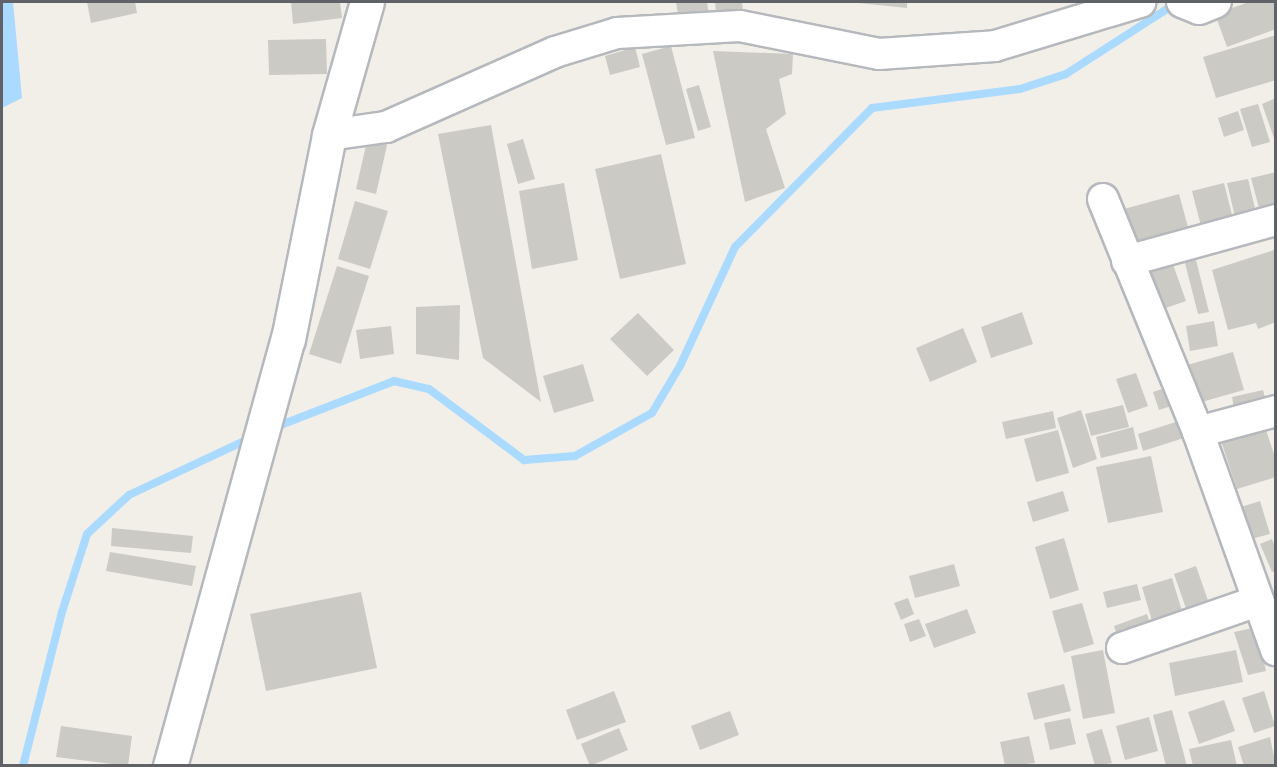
<!DOCTYPE html>
<html>
<head>
<meta charset="utf-8">
<style>
  body { margin:0 }
  #map { position:relative; width:1277px; height:767px; overflow:hidden; background:#f1efe8; font-family:"Noto Sans",sans-serif }
  div>[style] { position:absolute }
  [style*='--x'] { left:calc(var(--x)*1px); top:calc(var(--y)*1px); width:calc(var(--w)*1px); rotate:calc(var(--a)*1deg) }
  .water>* { inset:0; background:#aadaff }
  .stream>* { height:8px; margin:-4px; padding:0 4px; transform-origin:4px; border-radius:4px; background:#aadaff }
  .building>* { inset:0; background:#cccac5 }
  .roads { filter:drop-shadow(2px 0 #b5b8bc) drop-shadow(-2px 0 #b5b8bc) drop-shadow(0 2px #b5b8bc) drop-shadow(0 -2px #b5b8bc) }
  .street>* { height:30px; margin:-15px; padding:0 15px; transform-origin:15px; border-radius:15px; background:#fff }
  .secondary>* { height:33px; margin:-16.5px; padding:0 16.5px; transform-origin:16.5px; border-radius:16.5px; background:#fff }
  span { translate:-50% -50%; white-space:nowrap; text-align:center; line-height:1.15; -webkit-text-stroke:4.5px #fff; paint-order:stroke }
  .frame { position:absolute; inset:0; border:3px solid #5f6368; pointer-events:none }
</style>
</head>
<body>
<div id="map">
  <div class="water">
    <div style="clip-path:polygon(2px 2px,13px 2px,22px 98px,2px 108px)"></div>
  </div>
  <div class="stream">
    <div style="--x:273;--y:428;--w:130;--a:-21.2"></div>
    <div style="--x:394;--y:381;--w:36;--a:13"></div>
    <div style="--x:429;--y:389;--w:119;--a:36.8"></div>
    <div style="--x:524;--y:460;--w:51;--a:-4.5"></div>
    <div style="--x:575;--y:456;--w:88;--a:-29.2"></div>
    <div style="--x:652;--y:413;--w:55;--a:-59.2"></div>
    <div style="--x:680;--y:366;--w:131;--a:-65.2"></div>
    <div style="--x:735;--y:247;--w:195;--a:-45.4"></div>
    <div style="--x:872;--y:108;--w:149;--a:-7.3"></div>
    <div style="--x:1020;--y:89;--w:48;--a:-18.1"></div>
    <div style="--x:1066;--y:74;--w:131;--a:-32.8"></div>
    <div style="--x:23;--y:766;--w:159;--a:-75.8"></div>
    <div style="--x:62;--y:612;--w:82;--a:-72.2"></div>
    <div style="--x:87;--y:534;--w:57;--a:-42.9"></div>
    <div style="--x:129;--y:495;--w:137;--a:-25.1"></div>
  </div>
  <div class="building">
    <div style="clip-path:polygon(87px 2px,135px 2px,137px 13px,91px 23px)"></div>
    <div style="clip-path:polygon(291px 2px,340px 2px,342px 18px,293px 24px)"></div>
    <div style="clip-path:polygon(676px 2px,707px 2px,709px 17px,679px 21px)"></div>
    <div style="clip-path:polygon(715px 2px,742px 2px,743px 11px,716px 14px)"></div>
    <div style="clip-path:polygon(849px 2px,907px 2px,907px 8px)"></div>
    <div style="clip-path:polygon(1249px 2px,1276px 2px,1276px 29px,1227px 47px,1215px 14px)"></div>
    <div style="clip-path:polygon(1276px 35px,1276px 80px,1216px 98px,1203px 57px)"></div>
    <div style="clip-path:polygon(326px 39px,327px 74px,269px 75px,268px 40px)"></div>
    <div style="clip-path:polygon(671px 46px,695px 138px,666px 145px,642px 54px)"></div>
    <div style="clip-path:polygon(635px 47px,640px 67px,610px 75px,605px 56px)"></div>
    <div style="clip-path:polygon(713px 51px,793px 54px,792px 74px,779px 79px,786px 114px,766px 129px,785px 188px,745px 202px)"></div>
    <div style="clip-path:polygon(699px 85px,711px 127px,698px 131px,686px 89px)"></div>
    <div style="clip-path:polygon(1276px 98px,1276px 141px,1275px 141px,1262px 104px)"></div>
    <div style="clip-path:polygon(1258px 104px,1270px 142px,1252px 147px,1240px 109px)"></div>
    <div style="clip-path:polygon(1238px 111px,1244px 130px,1224px 137px,1218px 118px)"></div>
    <div style="clip-path:polygon(491px 125px,541px 402px,483px 358px,438px 134px)"></div>
    <div style="clip-path:polygon(523px 139px,535px 179px,518px 184px,507px 144px)"></div>
    <div style="clip-path:polygon(367px 141px,387px 145px,376px 194px,356px 189px)"></div>
    <div style="clip-path:polygon(661px 154px,686px 264px,620px 279px,595px 169px)"></div>
    <div style="clip-path:polygon(1276px 172px,1276px 215px,1262px 219px,1251px 178px)"></div>
    <div style="clip-path:polygon(1248px 179px,1258px 221px,1237px 225px,1227px 183px)"></div>
    <div style="clip-path:polygon(564px 183px,578px 260px,532px 269px,519px 191px)"></div>
    <div style="clip-path:polygon(1224px 183px,1235px 227px,1203px 234px,1192px 191px)"></div>
    <div style="clip-path:polygon(1179px 194px,1191px 238px,1136px 253px,1124px 209px)"></div>
    <div style="clip-path:polygon(355px 201px,388px 211px,370px 269px,338px 259px)"></div>
    <div style="clip-path:polygon(1274px 250px,1276px 322px,1258px 329px,1256px 323px,1228px 330px,1212px 270px)"></div>
    <div style="clip-path:polygon(1170px 256px,1186px 301px,1157px 311px,1141px 266px)"></div>
    <div style="clip-path:polygon(1195px 256px,1209px 312px,1198px 314px,1184px 259px)"></div>
    <div style="clip-path:polygon(337px 266px,369px 276px,341px 364px,309px 354px)"></div>
    <div style="clip-path:polygon(460px 305px,459px 360px,416px 354px,416px 307px)"></div>
    <div style="clip-path:polygon(1022px 312px,1033px 344px,991px 358px,981px 327px)"></div>
    <div style="clip-path:polygon(638px 313px,674px 350px,647px 376px,610px 339px)"></div>
    <div style="clip-path:polygon(1214px 321px,1218px 346px,1190px 351px,1186px 326px)"></div>
    <div style="clip-path:polygon(391px 326px,394px 354px,360px 359px,356px 330px)"></div>
    <div style="clip-path:polygon(963px 328px,977px 362px,930px 382px,916px 348px)"></div>
    <div style="clip-path:polygon(1233px 352px,1244px 390px,1198px 403px,1187px 365px)"></div>
    <div style="clip-path:polygon(583px 364px,594px 401px,554px 413px,543px 376px)"></div>
    <div style="clip-path:polygon(1136px 373px,1148px 406px,1128px 413px,1116px 379px)"></div>
    <div style="clip-path:polygon(1171px 386px,1177px 404px,1159px 410px,1153px 392px)"></div>
    <div style="clip-path:polygon(1263px 390px,1267px 406px,1235px 413px,1232px 397px)"></div>
    <div style="clip-path:polygon(1123px 405px,1129px 427px,1091px 436px,1085px 414px)"></div>
    <div style="clip-path:polygon(1081px 410px,1097px 459px,1073px 468px,1057px 418px)"></div>
    <div style="clip-path:polygon(1053px 411px,1056px 428px,1006px 439px,1002px 422px)"></div>
    <div style="clip-path:polygon(1179px 421px,1184px 438px,1143px 451px,1138px 434px)"></div>
    <div style="clip-path:polygon(1264px 424px,1276px 460px,1276px 477px,1237px 489px,1220px 438px)"></div>
    <div style="clip-path:polygon(1133px 427px,1138px 449px,1101px 458px,1096px 437px)"></div>
    <div style="clip-path:polygon(1058px 430px,1069px 473px,1036px 482px,1024px 439px)"></div>
    <div style="clip-path:polygon(1151px 456px,1163px 512px,1108px 523px,1096px 467px)"></div>
    <div style="clip-path:polygon(1063px 491px,1069px 511px,1033px 522px,1027px 502px)"></div>
    <div style="clip-path:polygon(1260px 501px,1270px 534px,1247px 540px,1238px 508px)"></div>
    <div style="clip-path:polygon(112px 528px,193px 536px,191px 553px,111px 546px)"></div>
    <div style="clip-path:polygon(1064px 538px,1079px 590px,1050px 599px,1035px 547px)"></div>
    <div style="clip-path:polygon(1272px 539px,1276px 549px,1276px 571px,1272px 572px,1260px 544px)"></div>
    <div style="clip-path:polygon(110px 552px,196px 566px,192px 586px,106px 571px)"></div>
    <div style="clip-path:polygon(954px 564px,960px 586px,915px 598px,909px 576px)"></div>
    <div style="clip-path:polygon(1196px 566px,1212px 612px,1190px 620px,1174px 574px)"></div>
    <div style="clip-path:polygon(1172px 578px,1185px 621px,1155px 631px,1142px 587px)"></div>
    <div style="clip-path:polygon(1137px 584px,1141px 600px,1107px 608px,1103px 592px)"></div>
    <div style="clip-path:polygon(361px 592px,377px 668px,266px 691px,250px 614px)"></div>
    <div style="clip-path:polygon(908px 598px,914px 614px,901px 620px,894px 603px)"></div>
    <div style="clip-path:polygon(1082px 603px,1094px 644px,1064px 653px,1052px 611px)"></div>
    <div style="clip-path:polygon(967px 609px,976px 633px,934px 648px,925px 624px)"></div>
    <div style="clip-path:polygon(1147px 614px,1152px 629px,1119px 641px,1114px 626px)"></div>
    <div style="clip-path:polygon(919px 619px,926px 636px,910px 642px,904px 624px)"></div>
    <div style="clip-path:polygon(1257px 627px,1266px 671px,1248px 675px,1234px 632px)"></div>
    <div style="clip-path:polygon(1103px 650px,1115px 713px,1083px 719px,1071px 656px)"></div>
    <div style="clip-path:polygon(1236px 650px,1243px 682px,1175px 696px,1169px 663px)"></div>
    <div style="clip-path:polygon(1064px 684px,1071px 711px,1034px 720px,1027px 693px)"></div>
    <div style="clip-path:polygon(614px 691px,626px 722px,577px 740px,566px 710px)"></div>
    <div style="clip-path:polygon(1264px 691px,1275px 726px,1254px 733px,1242px 698px)"></div>
    <div style="clip-path:polygon(1224px 700px,1235px 731px,1199px 744px,1188px 712px)"></div>
    <div style="clip-path:polygon(1172px 710px,1187px 766px,1166px 766px,1153px 715px)"></div>
    <div style="clip-path:polygon(730px 711px,739px 735px,700px 750px,691px 726px)"></div>
    <div style="clip-path:polygon(1149px 717px,1158px 751px,1125px 760px,1116px 726px)"></div>
    <div style="clip-path:polygon(1070px 718px,1076px 744px,1050px 750px,1044px 723px)"></div>
    <div style="clip-path:polygon(61px 726px,132px 736px,128px 766px,56px 757px)"></div>
    <div style="clip-path:polygon(619px 728px,628px 750px,590px 766px,581px 744px)"></div>
    <div style="clip-path:polygon(1102px 729px,1112px 763px,1095px 766px,1086px 734px)"></div>
    <div style="clip-path:polygon(1029px 736px,1035px 763px,1005px 766px,1000px 742px)"></div>
    <div style="clip-path:polygon(1270px 737px,1276px 766px,1244px 766px,1238px 747px)"></div>
    <div style="clip-path:polygon(1231px 740px,1237px 766px,1193px 766px,1189px 749px)"></div>
  </div>
  <div class="roads">
    <div class="street">
      <div style="--x:1182;--y:2;--w:18;--a:22"></div>
      <div style="--x:1199;--y:9;--w:18;--a:-22"></div>
      <div style="--x:329;--y:135;--w:58;--a:-8"></div>
      <div style="--x:386;--y:127;--w:185;--a:-23.9"></div>
      <div style="--x:555;--y:52;--w:65;--a:-17"></div>
      <div style="--x:617;--y:33;--w:123;--a:-3.3"></div>
      <div style="--x:740;--y:26;--w:142;--a:11.4"></div>
      <div style="--x:879;--y:54;--w:116;--a:-3.9"></div>
      <div style="--x:995;--y:46;--w:152;--a:-16.9"></div>
      <div style="--x:1103;--y:199;--w:252;--a:67.8"></div>
      <div style="--x:1198;--y:432;--w:232;--a:70.3"></div>
      <div style="--x:1127;--y:261;--w:155;--a:-15.4"></div>
      <div style="--x:1198;--y:432;--w:81;--a:-15.1"></div>
      <div style="--x:1122;--y:648;--w:144;--a:-19.1"></div>
    </div>
    <div class="secondary">
      <div style="--x:170;--y:766;--w:443;--a:-74.6"></div>
      <div style="--x:288;--y:339;--w:208;--a:-78.6"></div>
      <div style="--x:329;--y:135;--w:138;--a:-74.1"></div>
    </div>
  </div>
  <div class="frame"></div>
</div>
</body>
</html>
